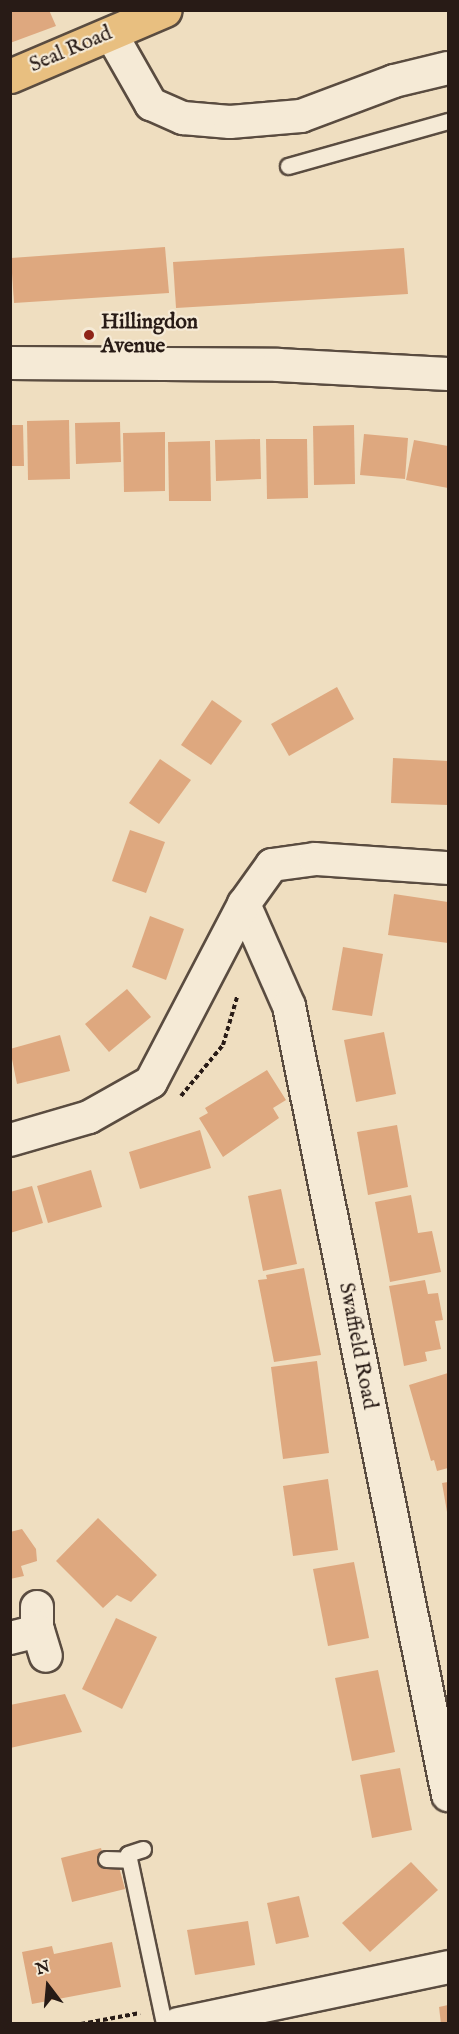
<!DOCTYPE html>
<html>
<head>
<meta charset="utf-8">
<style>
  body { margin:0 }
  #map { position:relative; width:459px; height:2034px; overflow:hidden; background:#efdec0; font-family:"IM FELL English",serif }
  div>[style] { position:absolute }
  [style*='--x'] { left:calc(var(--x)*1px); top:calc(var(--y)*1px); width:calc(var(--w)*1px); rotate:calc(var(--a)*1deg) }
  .building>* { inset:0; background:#dea87f }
  .path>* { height:4px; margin-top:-2px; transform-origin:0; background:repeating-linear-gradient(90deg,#281b16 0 4.5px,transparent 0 7.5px) }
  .roads { filter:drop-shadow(2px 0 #5a4c40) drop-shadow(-2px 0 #5a4c40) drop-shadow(0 2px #5a4c40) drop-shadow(0 -2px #5a4c40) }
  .service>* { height:15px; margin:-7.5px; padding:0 7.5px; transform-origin:7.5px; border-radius:7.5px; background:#f5ead6 }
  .minor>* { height:32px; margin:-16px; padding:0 16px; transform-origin:16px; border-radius:16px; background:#f5ead6 }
  .trunk>* { height:33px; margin:-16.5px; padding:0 16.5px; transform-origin:16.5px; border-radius:16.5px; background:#e8bf80 }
  .dots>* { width:16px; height:16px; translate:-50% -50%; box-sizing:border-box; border:3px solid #f5ead6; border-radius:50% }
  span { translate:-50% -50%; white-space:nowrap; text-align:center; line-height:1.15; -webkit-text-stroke:4.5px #f5ead6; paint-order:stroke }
  .street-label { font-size:21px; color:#281b16 }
  .poi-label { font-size:21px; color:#281b16; font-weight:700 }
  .left { translate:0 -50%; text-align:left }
  .frame { position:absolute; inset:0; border:12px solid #281b16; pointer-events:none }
  .north { position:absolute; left:18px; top:1956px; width:60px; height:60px; -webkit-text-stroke:4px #f5ead6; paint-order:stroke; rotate:344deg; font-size:16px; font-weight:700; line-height:24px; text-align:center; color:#281b16 }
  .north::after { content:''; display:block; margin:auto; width:21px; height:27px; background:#281b16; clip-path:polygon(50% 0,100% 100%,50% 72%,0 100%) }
</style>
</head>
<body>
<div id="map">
  <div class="building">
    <div style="clip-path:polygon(10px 10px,49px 10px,56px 26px,10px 43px)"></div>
    <div style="clip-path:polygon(165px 247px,169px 293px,14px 303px,11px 258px)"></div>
    <div style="clip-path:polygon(404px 248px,408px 294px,176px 308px,173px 262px)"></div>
    <div style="clip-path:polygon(69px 420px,70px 479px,28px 480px,27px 421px)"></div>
    <div style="clip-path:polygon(120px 422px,121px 462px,76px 464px,75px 423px)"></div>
    <div style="clip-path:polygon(10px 425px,23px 425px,24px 466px,10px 466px)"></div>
    <div style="clip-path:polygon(354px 425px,355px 484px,314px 485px,313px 426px)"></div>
    <div style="clip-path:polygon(165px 432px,165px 491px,124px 492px,123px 433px)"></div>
    <div style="clip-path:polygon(364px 434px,408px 438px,405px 479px,360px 475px)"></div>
    <div style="clip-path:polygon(260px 439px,261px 479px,216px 481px,215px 440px)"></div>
    <div style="clip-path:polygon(266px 439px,307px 439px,308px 498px,267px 499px)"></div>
    <div style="clip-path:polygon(414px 440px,448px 446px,448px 488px,406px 480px)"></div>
    <div style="clip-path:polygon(210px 441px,211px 501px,169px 501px,168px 442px)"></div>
    <div style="clip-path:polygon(337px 687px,354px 719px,289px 756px,271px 724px)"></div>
    <div style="clip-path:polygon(212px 700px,242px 721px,211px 765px,181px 745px)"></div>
    <div style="clip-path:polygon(393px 758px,448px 761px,448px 805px,391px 803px)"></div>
    <div style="clip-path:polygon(160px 759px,191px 780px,159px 824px,129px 803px)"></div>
    <div style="clip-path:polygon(130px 830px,165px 842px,146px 893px,112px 881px)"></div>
    <div style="clip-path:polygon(394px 894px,448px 902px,448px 943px,388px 935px)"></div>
    <div style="clip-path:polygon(150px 916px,184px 929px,166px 980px,132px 967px)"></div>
    <div style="clip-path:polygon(343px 947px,383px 954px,372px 1016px,332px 1010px)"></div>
    <div style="clip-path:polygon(127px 989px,151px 1017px,109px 1052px,85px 1024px)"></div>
    <div style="clip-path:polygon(384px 1032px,396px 1094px,356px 1102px,344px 1040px)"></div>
    <div style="clip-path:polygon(60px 1035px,70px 1071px,17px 1084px,10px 1049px)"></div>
    <div style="clip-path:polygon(267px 1070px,286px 1100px,273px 1108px,279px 1118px,223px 1157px,199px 1118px,208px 1113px,205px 1108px)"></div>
    <div style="clip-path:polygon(397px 1125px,408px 1187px,368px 1195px,357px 1132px)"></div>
    <div style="clip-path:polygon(200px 1130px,211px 1168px,140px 1189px,129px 1152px)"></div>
    <div style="clip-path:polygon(91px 1170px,102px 1207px,48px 1223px,37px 1186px)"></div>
    <div style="clip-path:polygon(32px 1186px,43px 1223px,10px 1233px,10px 1192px)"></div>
    <div style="clip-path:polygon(281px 1189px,297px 1264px,263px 1271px,248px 1196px)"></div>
    <div style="clip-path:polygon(411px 1195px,418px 1233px,432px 1231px,441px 1272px,390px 1282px,375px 1202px)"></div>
    <div style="clip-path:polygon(304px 1268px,321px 1355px,274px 1362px,258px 1280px,267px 1279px,266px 1275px)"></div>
    <div style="clip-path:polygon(425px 1280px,428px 1294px,438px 1293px,443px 1320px,435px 1321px,441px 1349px,425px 1352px,427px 1361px,404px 1366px,389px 1286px)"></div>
    <div style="clip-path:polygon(317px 1361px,329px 1453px,283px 1459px,271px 1367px)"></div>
    <div style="clip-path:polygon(448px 1373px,448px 1468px,437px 1471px,434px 1460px,431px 1461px,409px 1385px)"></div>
    <div style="clip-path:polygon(328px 1479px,338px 1550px,293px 1556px,283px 1486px)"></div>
    <div style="clip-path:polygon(448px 1482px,448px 1512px,447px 1512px,442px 1483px)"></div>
    <div style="clip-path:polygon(98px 1518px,157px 1575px,131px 1602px,117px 1595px,103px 1608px,56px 1561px)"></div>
    <div style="clip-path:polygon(22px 1529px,36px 1549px,37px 1561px,21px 1566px,24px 1576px,10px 1579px,10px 1532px)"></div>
    <div style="clip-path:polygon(354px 1562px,369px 1638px,328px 1646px,313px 1569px)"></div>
    <div style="clip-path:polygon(116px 1618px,157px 1637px,122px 1709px,82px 1689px)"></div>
    <div style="clip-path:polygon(378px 1670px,395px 1752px,352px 1761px,335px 1678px)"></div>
    <div style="clip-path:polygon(65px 1694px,82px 1732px,10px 1748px,10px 1705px)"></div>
    <div style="clip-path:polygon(400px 1768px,412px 1830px,372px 1838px,360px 1775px)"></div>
    <div style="clip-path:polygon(101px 1848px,106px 1867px,119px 1867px,125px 1889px,72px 1902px,61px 1858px)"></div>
    <div style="clip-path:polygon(411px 1862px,438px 1890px,370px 1952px,342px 1923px)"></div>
    <div style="clip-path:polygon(299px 1896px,309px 1937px,276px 1944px,267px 1903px)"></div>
    <div style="clip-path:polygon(248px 1921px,255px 1965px,195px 1975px,187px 1930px)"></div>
    <div style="clip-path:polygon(112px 1942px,121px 1987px,32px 2004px,22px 1952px,52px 1946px,54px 1954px)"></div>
    <div style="clip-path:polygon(448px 2005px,448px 2024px,441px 2024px,439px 2007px)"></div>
  </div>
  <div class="path">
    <div style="--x:181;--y:1096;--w:66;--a:-50.5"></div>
    <div style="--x:223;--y:1045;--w:50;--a:-73.7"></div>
    <div style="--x:81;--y:2024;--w:60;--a:-10.6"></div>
  </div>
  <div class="roads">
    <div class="service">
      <div style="--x:288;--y:166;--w:166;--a:-15.7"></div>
      <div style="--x:143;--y:1849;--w:16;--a:162"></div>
      <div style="--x:128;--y:1854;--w:174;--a:78"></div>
      <div style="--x:106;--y:1859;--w:23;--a:2"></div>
    </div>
    <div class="minor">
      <div style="--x:111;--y:34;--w:81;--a:60.3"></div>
      <div style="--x:151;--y:104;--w:35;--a:24"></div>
      <div style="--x:183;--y:118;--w:47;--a:4.9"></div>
      <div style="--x:230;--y:122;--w:71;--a:-4.8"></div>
      <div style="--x:301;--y:116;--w:99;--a:-20.6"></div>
      <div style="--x:394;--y:81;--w:56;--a:-13.5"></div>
      <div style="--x:10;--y:363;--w:268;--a:0.4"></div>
      <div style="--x:278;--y:365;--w:170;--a:3"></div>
      <div style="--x:244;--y:904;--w:111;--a:66.2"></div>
      <div style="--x:289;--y:1006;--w:805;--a:78.61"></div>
      <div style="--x:10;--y:1140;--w:82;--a:-16.2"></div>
      <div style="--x:89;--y:1117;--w:71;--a:-29.4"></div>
      <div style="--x:151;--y:1082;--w:201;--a:-62.4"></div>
      <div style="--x:244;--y:904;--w:48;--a:-54.3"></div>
      <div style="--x:272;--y:865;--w:43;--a:-7.9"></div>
      <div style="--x:315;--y:859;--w:133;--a:3.9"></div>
      <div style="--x:37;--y:1607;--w:20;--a:90"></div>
      <div style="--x:37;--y:1627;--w:30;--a:73"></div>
      <div style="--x:10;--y:1638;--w:29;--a:-14"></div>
      <div style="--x:178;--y:2024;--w:276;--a:-11.9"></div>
    </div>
    <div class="trunk">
      <div style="--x:10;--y:76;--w:168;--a:-23.1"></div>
    </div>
  </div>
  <div class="dots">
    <div style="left:89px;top:335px;background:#8f2418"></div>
  </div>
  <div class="street-label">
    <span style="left:71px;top:50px;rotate:-23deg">Seal Road</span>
    <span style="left:357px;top:1346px;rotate:79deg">Swaffield Road</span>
  </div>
  <div class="poi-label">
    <span class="left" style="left:101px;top:335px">Hillingdon<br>Avenue</span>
  </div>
  <div class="frame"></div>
  <div class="north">N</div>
</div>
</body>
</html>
